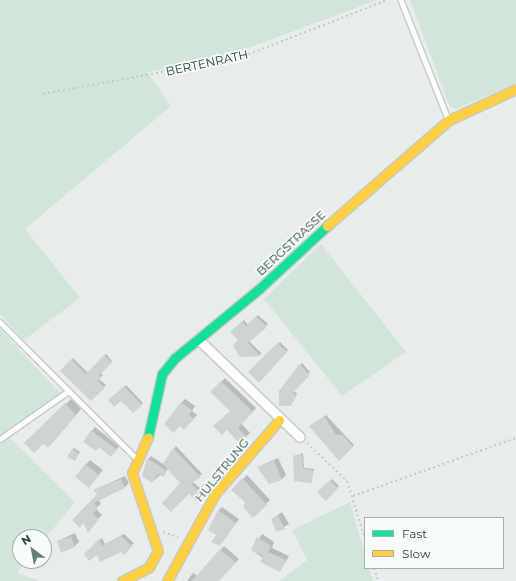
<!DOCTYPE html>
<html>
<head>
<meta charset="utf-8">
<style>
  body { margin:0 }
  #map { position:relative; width:516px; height:581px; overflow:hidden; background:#e8edeb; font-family:Montserrat,sans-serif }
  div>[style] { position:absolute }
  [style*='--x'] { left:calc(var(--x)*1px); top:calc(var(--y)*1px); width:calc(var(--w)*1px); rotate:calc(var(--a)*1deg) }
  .green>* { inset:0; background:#d1e6d8 }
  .shadow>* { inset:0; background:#0003 }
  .building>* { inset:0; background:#cfd4d2 }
  .path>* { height:2px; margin-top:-1px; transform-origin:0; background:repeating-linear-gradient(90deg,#c3ccca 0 2px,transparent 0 5px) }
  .roads { filter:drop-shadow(1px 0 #c5cac8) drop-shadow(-1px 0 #c5cac8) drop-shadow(0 1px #c5cac8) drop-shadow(0 -1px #c5cac8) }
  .lane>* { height:4.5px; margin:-2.25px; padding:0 2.25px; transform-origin:2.25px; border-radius:2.25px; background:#fcfcfc }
  .street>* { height:9px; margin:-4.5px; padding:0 4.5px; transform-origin:4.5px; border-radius:4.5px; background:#fcfcfc }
  .fast>* { height:9px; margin:-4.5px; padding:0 4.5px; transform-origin:4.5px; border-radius:4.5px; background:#16e098 }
  .slow>* { height:9px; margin:-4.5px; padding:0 4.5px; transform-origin:4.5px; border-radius:4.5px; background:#ffcf43 }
  span { translate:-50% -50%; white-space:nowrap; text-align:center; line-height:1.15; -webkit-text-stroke:3.5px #f7fbf9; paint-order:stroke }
  .street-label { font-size:12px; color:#24423a }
  .legend { position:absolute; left:364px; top:517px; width:140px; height:52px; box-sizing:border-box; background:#f7fbf9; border:1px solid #a3b1ad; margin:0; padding:5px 7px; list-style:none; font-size:12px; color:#24423a }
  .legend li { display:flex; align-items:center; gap:8px; height:20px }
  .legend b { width:20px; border:1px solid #a3b1ad }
  .north { position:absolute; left:12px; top:529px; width:40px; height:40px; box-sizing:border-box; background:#f7fbf9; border:1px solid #a3b1ad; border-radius:50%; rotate:328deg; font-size:11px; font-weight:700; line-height:16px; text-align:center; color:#24423a }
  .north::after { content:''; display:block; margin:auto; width:14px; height:18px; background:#697e78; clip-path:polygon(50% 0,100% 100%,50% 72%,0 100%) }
</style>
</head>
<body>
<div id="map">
  <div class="green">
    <div style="clip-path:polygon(0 0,377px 0,230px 55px,147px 72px,171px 106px,25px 229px,80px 298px,24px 340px,0 314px)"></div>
    <div style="clip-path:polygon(410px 0,516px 0,516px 84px,455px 109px,449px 105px)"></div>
    <div style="clip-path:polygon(321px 244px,406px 352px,342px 396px,264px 299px)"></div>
    <div style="clip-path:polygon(0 329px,61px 394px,4px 432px,75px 502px,44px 540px,20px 537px,20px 561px,26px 561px,17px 573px,40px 581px,0 581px)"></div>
    <div style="clip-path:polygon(350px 502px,365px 555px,365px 568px,369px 568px,373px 581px,279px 581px,307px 560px,292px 530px)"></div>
  </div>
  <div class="shadow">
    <div style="clip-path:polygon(258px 315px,268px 324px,249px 341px,262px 354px,241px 356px,240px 340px,232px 332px,244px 320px,248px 325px)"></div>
    <div style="clip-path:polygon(280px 342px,288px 350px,259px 382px,250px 372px)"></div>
    <div style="clip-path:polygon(106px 354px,112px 361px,100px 372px,103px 375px,99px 379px,106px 385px,91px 399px,61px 371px,73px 358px,88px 373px)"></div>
    <div style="clip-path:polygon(302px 363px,310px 372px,294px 391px,297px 394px,292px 403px,280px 391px)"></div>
    <div style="clip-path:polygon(225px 378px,256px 408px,241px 423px,250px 433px,240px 442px,231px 410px,211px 392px)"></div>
    <div style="clip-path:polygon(126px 385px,143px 403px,133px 412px,121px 399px,109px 400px)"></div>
    <div style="clip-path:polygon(71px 399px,81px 409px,53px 442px,26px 443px)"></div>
    <div style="clip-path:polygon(185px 399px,195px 406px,192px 411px,197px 415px,185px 427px,181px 403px)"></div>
    <div style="clip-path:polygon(326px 415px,354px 445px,339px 460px,312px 425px)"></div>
    <div style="clip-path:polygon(95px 427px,119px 446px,115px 452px,92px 431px)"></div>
    <div style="clip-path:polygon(176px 446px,202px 474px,193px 482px,204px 491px,196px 500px,168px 469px,152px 482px,148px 459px,151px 456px,163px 464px)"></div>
    <div style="clip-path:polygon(74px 448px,80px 452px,76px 458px,72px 450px)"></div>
    <div style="clip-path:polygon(303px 453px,304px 468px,314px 469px,311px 482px,294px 456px)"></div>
    <div style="clip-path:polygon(278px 458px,286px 475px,282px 479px,258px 467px)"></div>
    <div style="clip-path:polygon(90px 460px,103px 470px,93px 482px,76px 476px)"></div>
    <div style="clip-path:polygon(247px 475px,270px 500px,254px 516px,246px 502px,243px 479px)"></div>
    <div style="clip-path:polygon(125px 476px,129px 483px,125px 487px,98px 500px,101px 503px,96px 509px,102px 515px,91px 527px,84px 522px,80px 526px,99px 494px,94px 490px)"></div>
    <div style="clip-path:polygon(332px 479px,339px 486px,326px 499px,319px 492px)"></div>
    <div style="clip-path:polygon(222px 507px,239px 519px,220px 545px,217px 535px,218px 511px)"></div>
    <div style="clip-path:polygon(282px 512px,289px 524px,277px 531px,272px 519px)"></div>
    <div style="clip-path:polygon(75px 533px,79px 542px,75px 546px,58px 541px)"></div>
    <div style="clip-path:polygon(124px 534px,134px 543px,126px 551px,85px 554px,102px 538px,105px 544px)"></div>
    <div style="clip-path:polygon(262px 534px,274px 542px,272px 548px,289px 556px,280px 571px,252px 550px)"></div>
    <div style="clip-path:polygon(224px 546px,239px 559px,218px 581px,187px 581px,193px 573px,198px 576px)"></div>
  </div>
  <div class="building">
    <div style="clip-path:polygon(256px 316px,267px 327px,248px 343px,261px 356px,240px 357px,233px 346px,238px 340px,230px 332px,242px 321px,246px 326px)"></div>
    <div style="clip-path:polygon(277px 343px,287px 352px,259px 383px,248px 372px)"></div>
    <div style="clip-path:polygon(104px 355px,112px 363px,99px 375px,102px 377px,98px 381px,105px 388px,91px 401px,60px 371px,71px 359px,86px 374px)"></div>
    <div style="clip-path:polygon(299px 364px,309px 374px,308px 377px,293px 393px,296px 396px,291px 406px,279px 406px,279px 391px)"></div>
    <div style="clip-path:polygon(221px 381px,253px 412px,238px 428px,247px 437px,240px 444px,227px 430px,222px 435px,213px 426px,230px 411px,210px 392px)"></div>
    <div style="clip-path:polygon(124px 386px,142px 405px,133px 413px,121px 401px,114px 407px,108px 400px)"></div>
    <div style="clip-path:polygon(181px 402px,192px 410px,189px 415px,194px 419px,184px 430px,180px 426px,173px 433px,164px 424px)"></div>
    <div style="clip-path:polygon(65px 403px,76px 415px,48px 448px,43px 444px,34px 453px,24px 443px)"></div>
    <div style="clip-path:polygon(324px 416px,336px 435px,343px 435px,353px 447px,339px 461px,309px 426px)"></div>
    <div style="clip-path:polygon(91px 430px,117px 450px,111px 457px,99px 447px,96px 451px,83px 442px)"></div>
    <div style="clip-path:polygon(173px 448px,201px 477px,191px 484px,202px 494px,196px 501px,189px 494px,171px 512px,162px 503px,180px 483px,163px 464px)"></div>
    <div style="clip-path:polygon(72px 449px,79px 454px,75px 461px,67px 457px)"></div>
    <div style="clip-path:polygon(302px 454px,303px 469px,313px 470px,312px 483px,294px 481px,293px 456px)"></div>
    <div style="clip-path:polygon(147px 458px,167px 471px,163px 477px,158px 474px,152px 483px,142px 476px)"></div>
    <div style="clip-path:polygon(274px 461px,282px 480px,269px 484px,257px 467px)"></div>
    <div style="clip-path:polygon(85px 464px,99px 475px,89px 488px,75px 477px)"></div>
    <div style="clip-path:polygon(242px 478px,267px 505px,253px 518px,243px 507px,245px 502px,231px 490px)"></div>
    <div style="clip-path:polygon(121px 479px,125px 488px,94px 503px,98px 507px,93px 514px,99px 519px,88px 533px,83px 522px,80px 528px,72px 520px,97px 494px,93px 490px)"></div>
    <div style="clip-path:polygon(330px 480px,338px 488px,326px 501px,317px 492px)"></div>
    <div style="clip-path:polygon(218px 510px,236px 523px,220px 546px,211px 542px,216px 535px,208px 530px)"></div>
    <div style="clip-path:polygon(278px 516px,285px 529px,276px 532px,271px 519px)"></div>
    <div style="clip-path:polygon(121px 536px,132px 546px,124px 555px,121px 552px,100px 562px,97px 555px,89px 561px,84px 554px,99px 539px,102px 546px)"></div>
    <div style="clip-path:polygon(71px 537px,75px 547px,61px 553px,57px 541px)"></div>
    <div style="clip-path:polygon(257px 537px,271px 546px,268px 552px,286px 560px,280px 572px,260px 562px,263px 556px,251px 550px)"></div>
    <div style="clip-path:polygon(220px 549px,236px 563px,218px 581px,192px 581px)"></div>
  </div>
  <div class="path">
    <div style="--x:43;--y:94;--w:199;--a:-10.4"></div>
    <div style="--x:239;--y:58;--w:159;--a:-21.4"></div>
    <div style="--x:307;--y:443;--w:55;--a:43.5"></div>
    <div style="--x:347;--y:481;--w:60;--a:72.5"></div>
    <div style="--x:353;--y:496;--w:173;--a:-19.6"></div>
    <div style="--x:163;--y:532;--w:16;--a:18"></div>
    <div style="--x:374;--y:568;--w:14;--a:73"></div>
  </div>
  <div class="roads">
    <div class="lane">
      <div style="--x:401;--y:0;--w:128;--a:68.4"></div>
      <div style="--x:0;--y:322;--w:192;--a:45"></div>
      <div style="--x:0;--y:439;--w:82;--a:-35"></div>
    </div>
    <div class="street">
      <div style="--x:198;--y:339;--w:141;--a:43.9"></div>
    </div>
    <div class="fast">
      <div style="--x:148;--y:437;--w:65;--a:-77.5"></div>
      <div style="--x:162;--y:374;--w:21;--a:-51"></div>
      <div style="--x:175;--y:358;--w:109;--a:-39.4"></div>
      <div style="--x:259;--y:289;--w:93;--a:-42.8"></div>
    </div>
    <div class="slow">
      <div style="--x:327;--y:226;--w:162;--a:-41"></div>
      <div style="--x:449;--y:120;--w:74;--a:-24.8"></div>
      <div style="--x:122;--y:581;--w:30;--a:-27"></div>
      <div style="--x:149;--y:567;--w:18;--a:-61"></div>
      <div style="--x:158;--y:551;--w:82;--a:-108.4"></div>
      <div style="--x:132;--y:473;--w:39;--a:-66"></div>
      <div style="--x:167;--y:581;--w:99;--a:-61.1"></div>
      <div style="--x:215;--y:494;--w:98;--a:-49.1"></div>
    </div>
  </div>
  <div class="street-label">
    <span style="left:207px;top:63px;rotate:-12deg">BERTENRATH</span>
    <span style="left:291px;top:243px;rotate:-43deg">BERGSTRASSE</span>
    <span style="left:222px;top:470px;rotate:-51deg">HÜLSTRUNG</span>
  </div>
  <ul class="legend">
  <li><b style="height:5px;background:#16e098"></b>Fast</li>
  <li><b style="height:5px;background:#ffcf43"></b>Slow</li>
  </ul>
  <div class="north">N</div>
</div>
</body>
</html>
